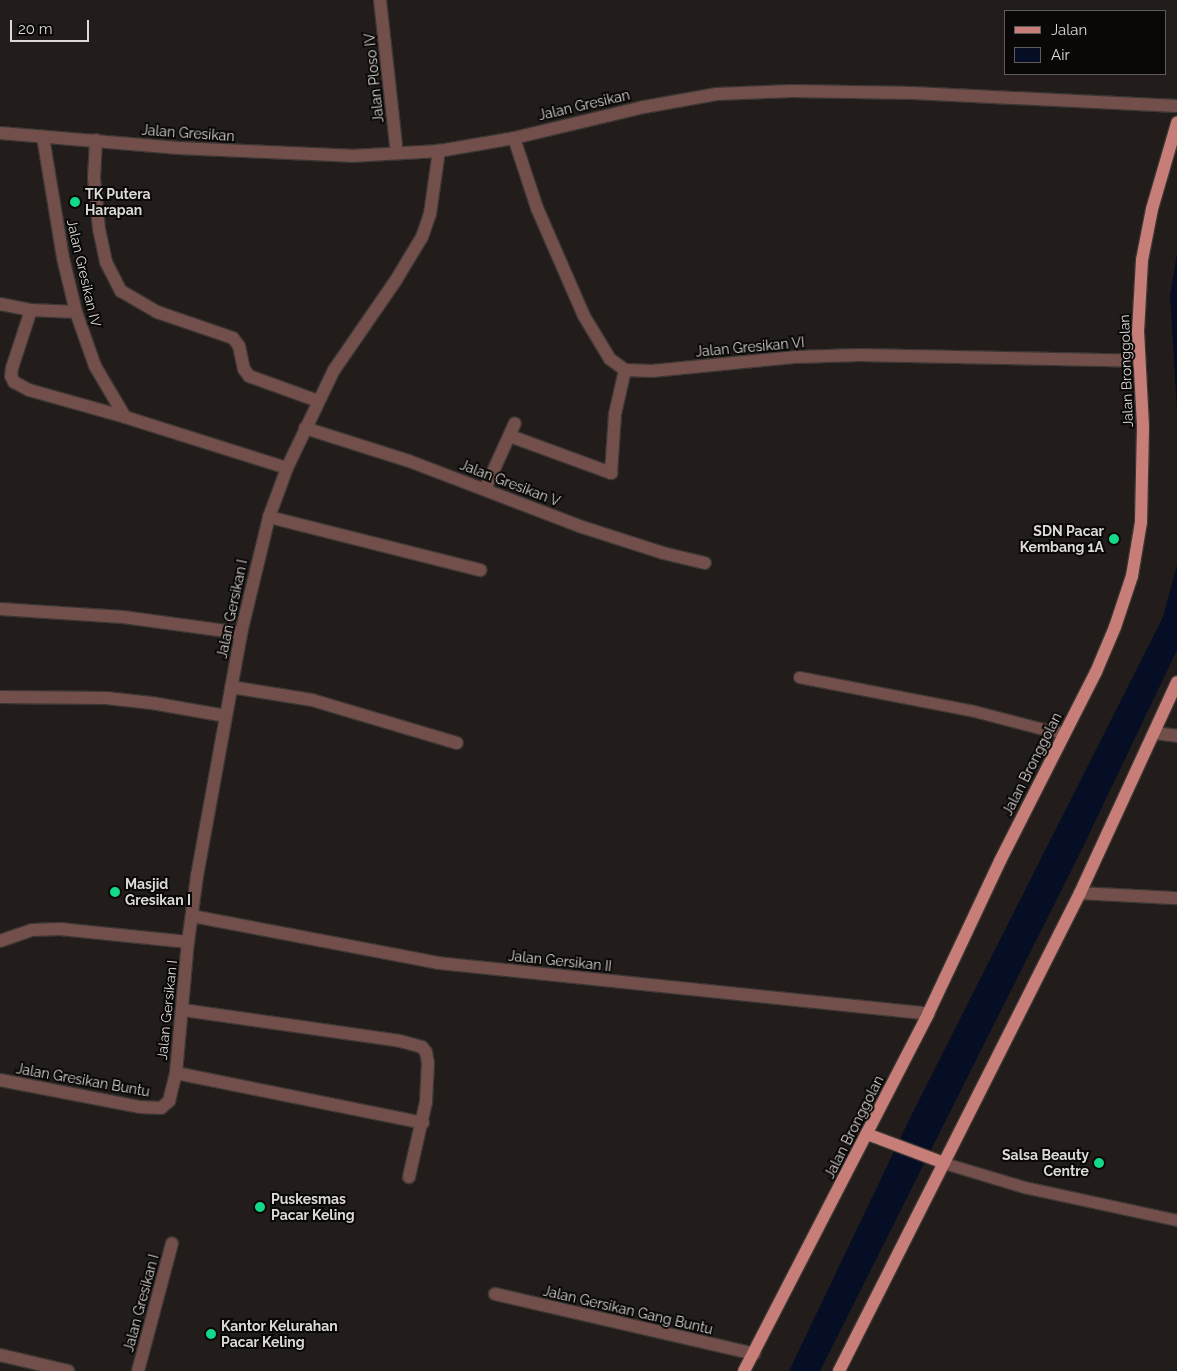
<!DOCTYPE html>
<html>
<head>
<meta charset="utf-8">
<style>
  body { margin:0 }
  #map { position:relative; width:1177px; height:1371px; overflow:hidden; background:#221d1a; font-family:Raleway,sans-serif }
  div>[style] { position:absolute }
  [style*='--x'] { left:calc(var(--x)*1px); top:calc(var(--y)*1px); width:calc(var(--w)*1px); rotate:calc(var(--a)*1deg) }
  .water>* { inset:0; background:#050e24 }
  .roads { filter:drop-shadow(1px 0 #3c3734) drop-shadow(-1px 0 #3c3734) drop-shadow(0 1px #3c3734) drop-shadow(0 -1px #3c3734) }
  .service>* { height:11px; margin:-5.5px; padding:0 5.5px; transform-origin:5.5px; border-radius:5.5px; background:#724f4b }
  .minor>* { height:12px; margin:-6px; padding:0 6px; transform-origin:6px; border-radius:6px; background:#724f4b }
  .primary>* { height:12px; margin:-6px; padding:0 6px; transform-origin:6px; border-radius:6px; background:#c77e78 }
  .dots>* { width:14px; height:14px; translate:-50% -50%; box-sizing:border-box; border:2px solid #0a0807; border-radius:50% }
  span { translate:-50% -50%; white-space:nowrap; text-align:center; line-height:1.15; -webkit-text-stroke:4px #0a0807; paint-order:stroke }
  .street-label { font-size:14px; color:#dcd9d6 }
  .poi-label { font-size:14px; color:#dcd9d6; font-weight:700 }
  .left { translate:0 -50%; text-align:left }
  .right { translate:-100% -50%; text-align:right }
  .legend { position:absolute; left:1004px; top:10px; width:162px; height:65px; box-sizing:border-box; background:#0a0807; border:1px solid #5e5c5a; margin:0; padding:6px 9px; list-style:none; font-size:15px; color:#dcd9d6 }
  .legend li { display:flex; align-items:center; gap:10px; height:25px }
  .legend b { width:25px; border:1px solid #5e5c5a }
  .scale { position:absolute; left:10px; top:20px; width:79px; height:22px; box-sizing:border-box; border:2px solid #dcd9d6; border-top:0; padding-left:6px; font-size:15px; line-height:18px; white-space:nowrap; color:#dcd9d6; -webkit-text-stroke:4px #0a0807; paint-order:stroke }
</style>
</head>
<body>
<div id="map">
  <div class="water">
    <div style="clip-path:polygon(1177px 254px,1177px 410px,1170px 295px)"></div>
    <div style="clip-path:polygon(1177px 565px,1177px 650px,1083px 847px,820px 1371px,789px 1371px,911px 1116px,1163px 617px)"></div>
  </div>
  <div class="roads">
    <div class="service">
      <div style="--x:799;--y:677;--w:178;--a:11"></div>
      <div style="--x:974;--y:711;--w:80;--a:14.6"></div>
      <div style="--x:1051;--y:731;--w:13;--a:4"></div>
      <div style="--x:944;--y:1163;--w:84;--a:16.7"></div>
      <div style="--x:1024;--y:1187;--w:157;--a:12.2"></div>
    </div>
    <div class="minor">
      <div style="--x:380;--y:0;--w:154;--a:83.7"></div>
      <div style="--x:0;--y:133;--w:179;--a:4.8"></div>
      <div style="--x:178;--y:148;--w:173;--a:2.6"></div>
      <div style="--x:351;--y:156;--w:88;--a:-3.3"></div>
      <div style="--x:439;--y:151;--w:76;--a:-9.8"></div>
      <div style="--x:514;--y:138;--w:134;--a:-13.4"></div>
      <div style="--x:644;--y:107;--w:74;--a:-10.1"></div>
      <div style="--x:717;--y:94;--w:75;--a:-2.3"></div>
      <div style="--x:792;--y:91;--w:121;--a:0.9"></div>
      <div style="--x:913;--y:93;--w:264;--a:2.8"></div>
      <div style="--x:43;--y:137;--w:123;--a:80.6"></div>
      <div style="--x:63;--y:258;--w:56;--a:76.5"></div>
      <div style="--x:76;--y:312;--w:57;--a:70.6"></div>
      <div style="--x:95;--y:366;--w:59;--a:59.5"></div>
      <div style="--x:125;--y:417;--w:170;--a:17.5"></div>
      <div style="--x:514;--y:138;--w:74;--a:71.8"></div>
      <div style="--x:537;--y:208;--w:118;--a:66.5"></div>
      <div style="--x:584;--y:316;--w:50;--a:58.8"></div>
      <div style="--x:610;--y:359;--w:19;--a:36"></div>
      <div style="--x:625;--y:370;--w:27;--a:2"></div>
      <div style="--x:652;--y:371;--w:145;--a:-5.6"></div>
      <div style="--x:796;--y:357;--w:63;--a:-1.8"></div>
      <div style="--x:859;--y:355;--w:280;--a:1.2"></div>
      <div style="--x:96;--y:140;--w:38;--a:93"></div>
      <div style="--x:94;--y:178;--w:51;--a:84.4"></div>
      <div style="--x:99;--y:229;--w:34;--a:78"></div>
      <div style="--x:106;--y:262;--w:33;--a:63"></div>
      <div style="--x:121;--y:291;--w:42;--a:30.3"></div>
      <div style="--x:157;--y:312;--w:80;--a:18.9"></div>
      <div style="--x:233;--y:338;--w:10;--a:53"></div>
      <div style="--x:239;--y:346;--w:24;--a:78"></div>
      <div style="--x:244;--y:369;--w:9;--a:54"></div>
      <div style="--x:249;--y:376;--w:73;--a:19.9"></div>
      <div style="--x:0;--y:304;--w:32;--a:11"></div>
      <div style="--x:31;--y:310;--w:45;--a:2.5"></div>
      <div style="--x:31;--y:310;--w:61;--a:108.1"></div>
      <div style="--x:12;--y:368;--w:8;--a:97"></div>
      <div style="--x:11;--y:376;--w:7;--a:63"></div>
      <div style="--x:14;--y:382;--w:17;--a:28"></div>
      <div style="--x:29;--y:390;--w:100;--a:15.7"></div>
      <div style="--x:305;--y:428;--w:109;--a:17.6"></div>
      <div style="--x:409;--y:461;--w:182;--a:20.9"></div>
      <div style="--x:579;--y:526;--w:88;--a:17.8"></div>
      <div style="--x:663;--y:553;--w:43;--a:13.4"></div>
      <div style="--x:510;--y:436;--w:108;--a:20.1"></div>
      <div style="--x:611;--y:473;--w:59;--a:-86.1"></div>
      <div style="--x:615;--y:414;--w:45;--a:-77.2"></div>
      <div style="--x:485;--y:489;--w:72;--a:-65.6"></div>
      <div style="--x:269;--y:517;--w:218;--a:14.1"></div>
      <div style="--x:0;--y:609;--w:123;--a:3.7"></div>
      <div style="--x:123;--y:617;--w:119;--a:7.7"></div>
      <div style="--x:231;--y:687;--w:82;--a:9.1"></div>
      <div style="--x:312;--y:700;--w:151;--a:16.5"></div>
      <div style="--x:0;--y:697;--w:106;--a:0.5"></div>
      <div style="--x:106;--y:698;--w:46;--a:6.2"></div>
      <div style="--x:152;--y:703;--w:75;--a:10"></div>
      <div style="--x:1154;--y:733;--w:23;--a:7"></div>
      <div style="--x:1080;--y:893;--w:97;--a:3"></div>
      <div style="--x:192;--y:916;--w:250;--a:10.8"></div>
      <div style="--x:438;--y:963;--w:493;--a:5.9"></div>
      <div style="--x:0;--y:941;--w:34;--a:-19"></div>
      <div style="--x:32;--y:930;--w:28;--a:-2"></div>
      <div style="--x:60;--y:929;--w:129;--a:5.8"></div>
      <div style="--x:183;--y:1010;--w:219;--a:8.1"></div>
      <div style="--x:400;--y:1041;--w:23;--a:15"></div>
      <div style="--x:422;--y:1047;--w:6;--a:51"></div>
      <div style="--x:426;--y:1052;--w:11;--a:80"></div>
      <div style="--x:428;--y:1063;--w:39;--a:93"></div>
      <div style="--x:426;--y:1102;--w:77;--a:102.8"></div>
      <div style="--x:176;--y:1073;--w:252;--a:11.4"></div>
      <div style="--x:0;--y:1080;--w:143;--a:10.9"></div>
      <div style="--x:140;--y:1107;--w:21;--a:3"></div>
      <div style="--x:161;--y:1108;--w:11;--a:-41"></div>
      <div style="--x:169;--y:1101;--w:29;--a:-76"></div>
      <div style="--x:176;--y:1073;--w:132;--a:-84.8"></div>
      <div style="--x:188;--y:942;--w:67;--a:-82.2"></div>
      <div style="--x:197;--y:876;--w:247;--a:-79.7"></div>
      <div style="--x:241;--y:633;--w:119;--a:-76.4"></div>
      <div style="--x:269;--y:517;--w:52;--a:-69.8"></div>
      <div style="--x:287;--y:468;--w:109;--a:-64.4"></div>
      <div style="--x:334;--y:370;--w:109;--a:-55.4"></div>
      <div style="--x:396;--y:280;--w:50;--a:-58.8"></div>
      <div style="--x:422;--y:237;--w:24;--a:-71"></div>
      <div style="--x:430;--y:214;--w:64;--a:-81.9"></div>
      <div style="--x:495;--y:1294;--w:266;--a:13"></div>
      <div style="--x:0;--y:1355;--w:70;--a:13.2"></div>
      <div style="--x:138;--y:1371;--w:132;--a:-75.1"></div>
    </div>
    <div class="primary">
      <div style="--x:867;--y:1134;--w:82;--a:20.6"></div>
      <div style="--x:744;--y:1371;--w:402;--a:-62.7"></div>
      <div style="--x:928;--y:1014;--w:169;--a:-64.8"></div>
      <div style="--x:1000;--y:861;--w:212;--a:-63.1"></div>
      <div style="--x:1096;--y:672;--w:49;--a:-67.1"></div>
      <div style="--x:1115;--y:627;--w:54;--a:-71.6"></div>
      <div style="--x:1132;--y:576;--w:55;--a:-80.5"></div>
      <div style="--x:1141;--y:522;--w:96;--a:-88.8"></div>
      <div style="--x:1143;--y:426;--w:94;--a:-93"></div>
      <div style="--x:1138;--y:332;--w:72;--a:-86.8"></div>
      <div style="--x:1142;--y:260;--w:52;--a:-78.9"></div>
      <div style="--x:1152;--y:209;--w:90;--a:-73.8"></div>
      <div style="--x:839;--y:1371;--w:535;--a:-63.24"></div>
      <div style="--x:1080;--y:893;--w:232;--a:-65.3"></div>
    </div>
  </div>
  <div class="dots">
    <div style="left:75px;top:202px;background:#13d98a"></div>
    <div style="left:1114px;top:539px;background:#13d98a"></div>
    <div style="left:115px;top:892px;background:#13d98a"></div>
    <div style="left:1099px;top:1163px;background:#13d98a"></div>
    <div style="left:260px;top:1207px;background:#13d98a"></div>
    <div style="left:211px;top:1334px;background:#13d98a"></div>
  </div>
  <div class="street-label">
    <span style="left:374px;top:78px;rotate:-96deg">Jalan Ploso IV</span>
    <span style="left:584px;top:105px;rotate:-13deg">Jalan Gresikan</span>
    <span style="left:188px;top:133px;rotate:4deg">Jalan Gresikan</span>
    <span style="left:84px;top:273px;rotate:77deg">Jalan Gresikan IV</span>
    <span style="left:750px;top:347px;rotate:-5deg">Jalan Gresikan VI</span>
    <span style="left:1126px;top:371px;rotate:-92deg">Jalan Bronggolan</span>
    <span style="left:510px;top:483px;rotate:21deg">Jalan Gresikan V</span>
    <span style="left:232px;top:609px;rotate:-78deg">Jalan Gersikan I</span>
    <span style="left:1032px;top:764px;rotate:-63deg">Jalan Bronggolan</span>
    <span style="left:560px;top:961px;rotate:6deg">Jalan Gersikan II</span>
    <span style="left:167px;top:1010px;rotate:-84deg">Jalan Gersikan I</span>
    <span style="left:83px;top:1080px;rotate:10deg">Jalan Gresikan Buntu</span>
    <span style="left:854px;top:1127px;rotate:-63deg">Jalan Bronggolan</span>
    <span style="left:141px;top:1303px;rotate:-75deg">Jalan Gresikan I</span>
    <span style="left:628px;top:1310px;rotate:13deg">Jalan Gersikan Gang Buntu</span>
  </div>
  <div class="poi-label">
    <span class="left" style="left:85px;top:202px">TK Putera<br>Harapan</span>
    <span class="right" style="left:1104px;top:539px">SDN Pacar<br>Kembang 1A</span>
    <span class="left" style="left:125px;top:892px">Masjid<br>Gresikan I</span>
    <span class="right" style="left:1089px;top:1163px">Salsa Beauty<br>Centre</span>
    <span class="left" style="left:271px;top:1207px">Puskesmas<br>Pacar Keling</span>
    <span class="left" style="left:221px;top:1334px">Kantor Kelurahan<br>Pacar Keling</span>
  </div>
  <ul class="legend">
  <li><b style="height:6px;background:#c77e78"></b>Jalan</li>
  <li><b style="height:14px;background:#050e24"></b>Air</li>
  </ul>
  <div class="scale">20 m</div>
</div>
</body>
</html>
